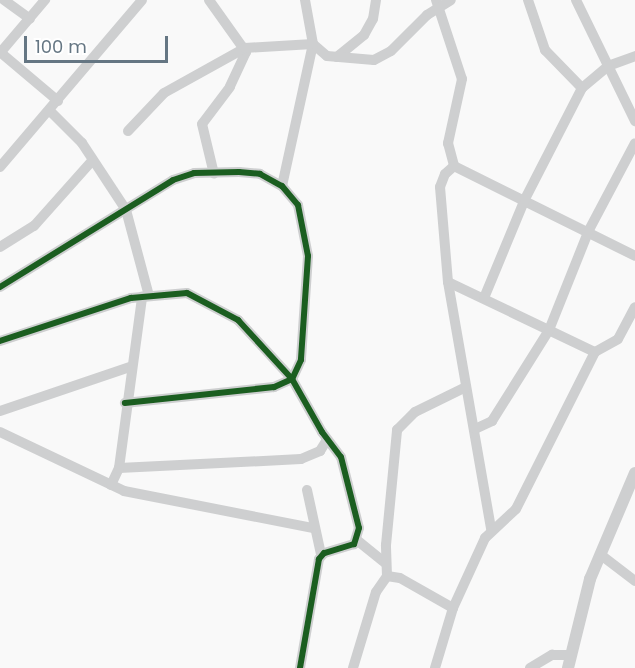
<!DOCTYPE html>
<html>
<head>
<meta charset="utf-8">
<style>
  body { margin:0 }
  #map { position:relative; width:635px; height:668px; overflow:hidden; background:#f9f9f9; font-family:Poppins,sans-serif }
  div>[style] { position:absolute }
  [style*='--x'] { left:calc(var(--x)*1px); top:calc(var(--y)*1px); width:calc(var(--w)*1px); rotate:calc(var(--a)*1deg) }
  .minor>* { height:10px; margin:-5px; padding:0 5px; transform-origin:5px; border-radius:5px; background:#cecfd0 }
  .tertiary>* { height:12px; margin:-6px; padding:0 6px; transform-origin:6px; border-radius:6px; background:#cecfd0 }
  .cycleway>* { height:6px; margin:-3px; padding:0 3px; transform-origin:3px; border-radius:3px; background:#1b5e20 }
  span { translate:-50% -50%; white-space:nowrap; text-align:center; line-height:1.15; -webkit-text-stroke:6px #fff; paint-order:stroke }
  .scale { position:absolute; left:24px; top:36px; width:144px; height:27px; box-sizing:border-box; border:3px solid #657683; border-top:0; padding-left:8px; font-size:18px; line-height:21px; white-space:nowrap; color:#657683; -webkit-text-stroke:4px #fff; paint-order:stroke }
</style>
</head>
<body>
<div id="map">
  <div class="minor">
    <div style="--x:4;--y:0;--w:32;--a:36"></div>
    <div style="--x:209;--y:0;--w:64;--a:54.6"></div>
    <div style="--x:246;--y:52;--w:38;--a:115"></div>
    <div style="--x:230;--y:87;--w:46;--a:127.1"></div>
    <div style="--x:202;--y:124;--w:51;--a:76.5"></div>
    <div style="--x:436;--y:0;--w:83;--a:71.8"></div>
    <div style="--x:462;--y:79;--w:66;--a:102.3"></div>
    <div style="--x:448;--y:143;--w:24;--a:75"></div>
    <div style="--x:454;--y:166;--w:202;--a:26.4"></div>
    <div style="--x:528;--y:0;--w:53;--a:71.2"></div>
    <div style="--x:545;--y:50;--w:53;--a:45.8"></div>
    <div style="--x:576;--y:0;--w:135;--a:64"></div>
    <div style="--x:0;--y:52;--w:76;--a:40.2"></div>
    <div style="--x:0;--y:53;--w:70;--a:-49.7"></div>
    <div style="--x:337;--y:57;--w:35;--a:-39"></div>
    <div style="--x:364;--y:35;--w:18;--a:-61"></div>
    <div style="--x:373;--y:19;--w:19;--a:-81"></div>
    <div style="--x:50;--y:111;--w:45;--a:45"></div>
    <div style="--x:82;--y:143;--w:80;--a:56.7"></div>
    <div style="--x:126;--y:210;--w:89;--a:75"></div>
    <div style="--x:128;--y:131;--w:52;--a:-46.5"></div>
    <div style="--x:164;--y:93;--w:93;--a:-29.1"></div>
    <div style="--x:245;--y:48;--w:68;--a:-3.4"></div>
    <div style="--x:313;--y:44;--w:18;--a:41"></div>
    <div style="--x:327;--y:56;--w:47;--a:4.9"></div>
    <div style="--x:374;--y:60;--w:19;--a:-28"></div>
    <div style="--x:391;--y:51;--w:51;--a:-45"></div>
    <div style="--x:427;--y:15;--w:28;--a:-32"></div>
    <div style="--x:454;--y:166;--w:12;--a:138"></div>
    <div style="--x:445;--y:174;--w:14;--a:111"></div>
    <div style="--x:440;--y:187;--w:95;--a:85.2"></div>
    <div style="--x:448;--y:282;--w:251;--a:80.1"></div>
    <div style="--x:0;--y:167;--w:219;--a:-49.6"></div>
    <div style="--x:282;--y:186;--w:145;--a:-77.7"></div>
    <div style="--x:313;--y:44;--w:45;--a:-100.3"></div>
    <div style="--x:0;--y:247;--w:40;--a:-32"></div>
    <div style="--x:34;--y:226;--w:87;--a:-48.3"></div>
    <div style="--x:448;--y:282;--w:163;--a:25.5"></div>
    <div style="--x:0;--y:287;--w:203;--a:-31.7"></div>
    <div style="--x:173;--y:180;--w:22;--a:-18"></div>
    <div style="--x:194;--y:173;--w:45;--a:-1.3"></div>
    <div style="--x:239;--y:172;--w:21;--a:5"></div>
    <div style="--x:260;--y:174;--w:25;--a:29"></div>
    <div style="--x:282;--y:186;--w:25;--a:50"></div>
    <div style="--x:298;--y:205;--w:52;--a:78.9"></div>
    <div style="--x:308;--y:256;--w:104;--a:93.9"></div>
    <div style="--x:301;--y:360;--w:21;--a:115"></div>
    <div style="--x:292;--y:379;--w:20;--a:156"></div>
    <div style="--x:274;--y:387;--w:150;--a:173.9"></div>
    <div style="--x:484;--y:298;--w:107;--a:-67.5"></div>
    <div style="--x:525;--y:199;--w:125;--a:-62.8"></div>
    <div style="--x:582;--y:88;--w:34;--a:-40"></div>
    <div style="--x:608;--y:66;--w:29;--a:-20"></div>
    <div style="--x:0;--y:341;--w:138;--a:-18.2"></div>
    <div style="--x:131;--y:298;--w:56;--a:-5.1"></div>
    <div style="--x:187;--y:293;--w:58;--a:27.9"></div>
    <div style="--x:238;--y:320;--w:80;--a:47.5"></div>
    <div style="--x:292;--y:379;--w:61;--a:60.5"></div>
    <div style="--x:322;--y:432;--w:31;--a:53"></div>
    <div style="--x:341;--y:457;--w:73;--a:75.8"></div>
    <div style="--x:359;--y:528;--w:17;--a:107"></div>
    <div style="--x:354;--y:544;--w:31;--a:163"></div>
    <div style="--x:324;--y:553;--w:8;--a:130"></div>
    <div style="--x:319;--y:559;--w:111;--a:99.9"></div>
    <div style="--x:0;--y:411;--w:137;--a:-18.7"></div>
    <div style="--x:475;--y:429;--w:19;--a:-25"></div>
    <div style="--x:492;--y:421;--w:107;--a:-57.9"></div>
    <div style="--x:549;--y:330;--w:108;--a:-68.2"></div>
    <div style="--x:589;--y:230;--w:98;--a:-62.1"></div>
    <div style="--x:0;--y:432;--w:137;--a:25.4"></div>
    <div style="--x:124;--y:491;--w:193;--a:11.1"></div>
    <div style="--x:119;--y:468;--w:182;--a:-2.8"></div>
    <div style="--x:301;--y:459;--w:21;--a:-23"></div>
    <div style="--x:320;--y:451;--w:13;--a:-58"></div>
    <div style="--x:111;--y:485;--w:19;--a:-65"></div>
    <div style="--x:119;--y:468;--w:173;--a:-82.3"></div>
    <div style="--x:307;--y:490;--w:66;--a:77.7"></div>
    <div style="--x:358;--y:541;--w:36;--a:39"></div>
    <div style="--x:601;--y:555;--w:43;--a:37.4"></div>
    <div style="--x:387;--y:576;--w:31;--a:-92"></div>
    <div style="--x:386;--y:545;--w:116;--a:-84.5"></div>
    <div style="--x:397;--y:430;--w:25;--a:-45"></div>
    <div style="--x:415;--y:412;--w:55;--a:-26.1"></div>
    <div style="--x:353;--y:668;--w:79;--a:-73.2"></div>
    <div style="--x:376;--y:592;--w:19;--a:-55"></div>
    <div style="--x:387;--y:576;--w:13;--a:9"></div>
    <div style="--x:400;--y:578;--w:61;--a:29.5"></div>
    <div style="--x:435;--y:668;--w:63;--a:-73.3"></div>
    <div style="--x:453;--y:608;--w:77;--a:-65.4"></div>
    <div style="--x:485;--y:538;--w:42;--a:-43.1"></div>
    <div style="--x:516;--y:509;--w:176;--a:-63.3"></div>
    <div style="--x:595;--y:352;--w:26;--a:-29"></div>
    <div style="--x:618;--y:339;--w:36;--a:-62"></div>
    <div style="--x:530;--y:668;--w:26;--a:-31"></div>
    <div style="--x:552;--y:655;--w:17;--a:0"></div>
  </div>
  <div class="tertiary">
    <div style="--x:568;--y:668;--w:92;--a:-76.1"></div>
    <div style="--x:590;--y:579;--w:115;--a:-67"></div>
  </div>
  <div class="cycleway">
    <div style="--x:0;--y:287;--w:203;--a:-31.7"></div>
    <div style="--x:173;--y:180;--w:22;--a:-18"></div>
    <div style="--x:194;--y:173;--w:45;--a:-1.3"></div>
    <div style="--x:239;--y:172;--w:21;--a:5"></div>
    <div style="--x:260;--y:174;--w:25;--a:29"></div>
    <div style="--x:282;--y:186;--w:25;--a:50"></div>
    <div style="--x:298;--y:205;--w:52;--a:78.9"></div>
    <div style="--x:308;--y:256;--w:104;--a:93.9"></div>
    <div style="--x:301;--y:360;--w:21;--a:115"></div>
    <div style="--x:292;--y:379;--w:20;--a:156"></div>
    <div style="--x:274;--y:387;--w:150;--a:173.9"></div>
    <div style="--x:0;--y:341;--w:138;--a:-18.2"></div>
    <div style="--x:131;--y:298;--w:56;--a:-5.1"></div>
    <div style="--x:187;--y:293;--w:58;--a:27.9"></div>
    <div style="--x:238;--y:320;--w:80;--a:47.5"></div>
    <div style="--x:292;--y:379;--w:61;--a:60.5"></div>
    <div style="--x:322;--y:432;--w:31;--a:53"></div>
    <div style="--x:341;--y:457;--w:73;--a:75.8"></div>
    <div style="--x:359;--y:528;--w:17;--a:107"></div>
    <div style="--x:354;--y:544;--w:31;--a:163"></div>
    <div style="--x:324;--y:553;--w:8;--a:130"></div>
    <div style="--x:319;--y:559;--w:111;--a:99.9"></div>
  </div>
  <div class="scale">100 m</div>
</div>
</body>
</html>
